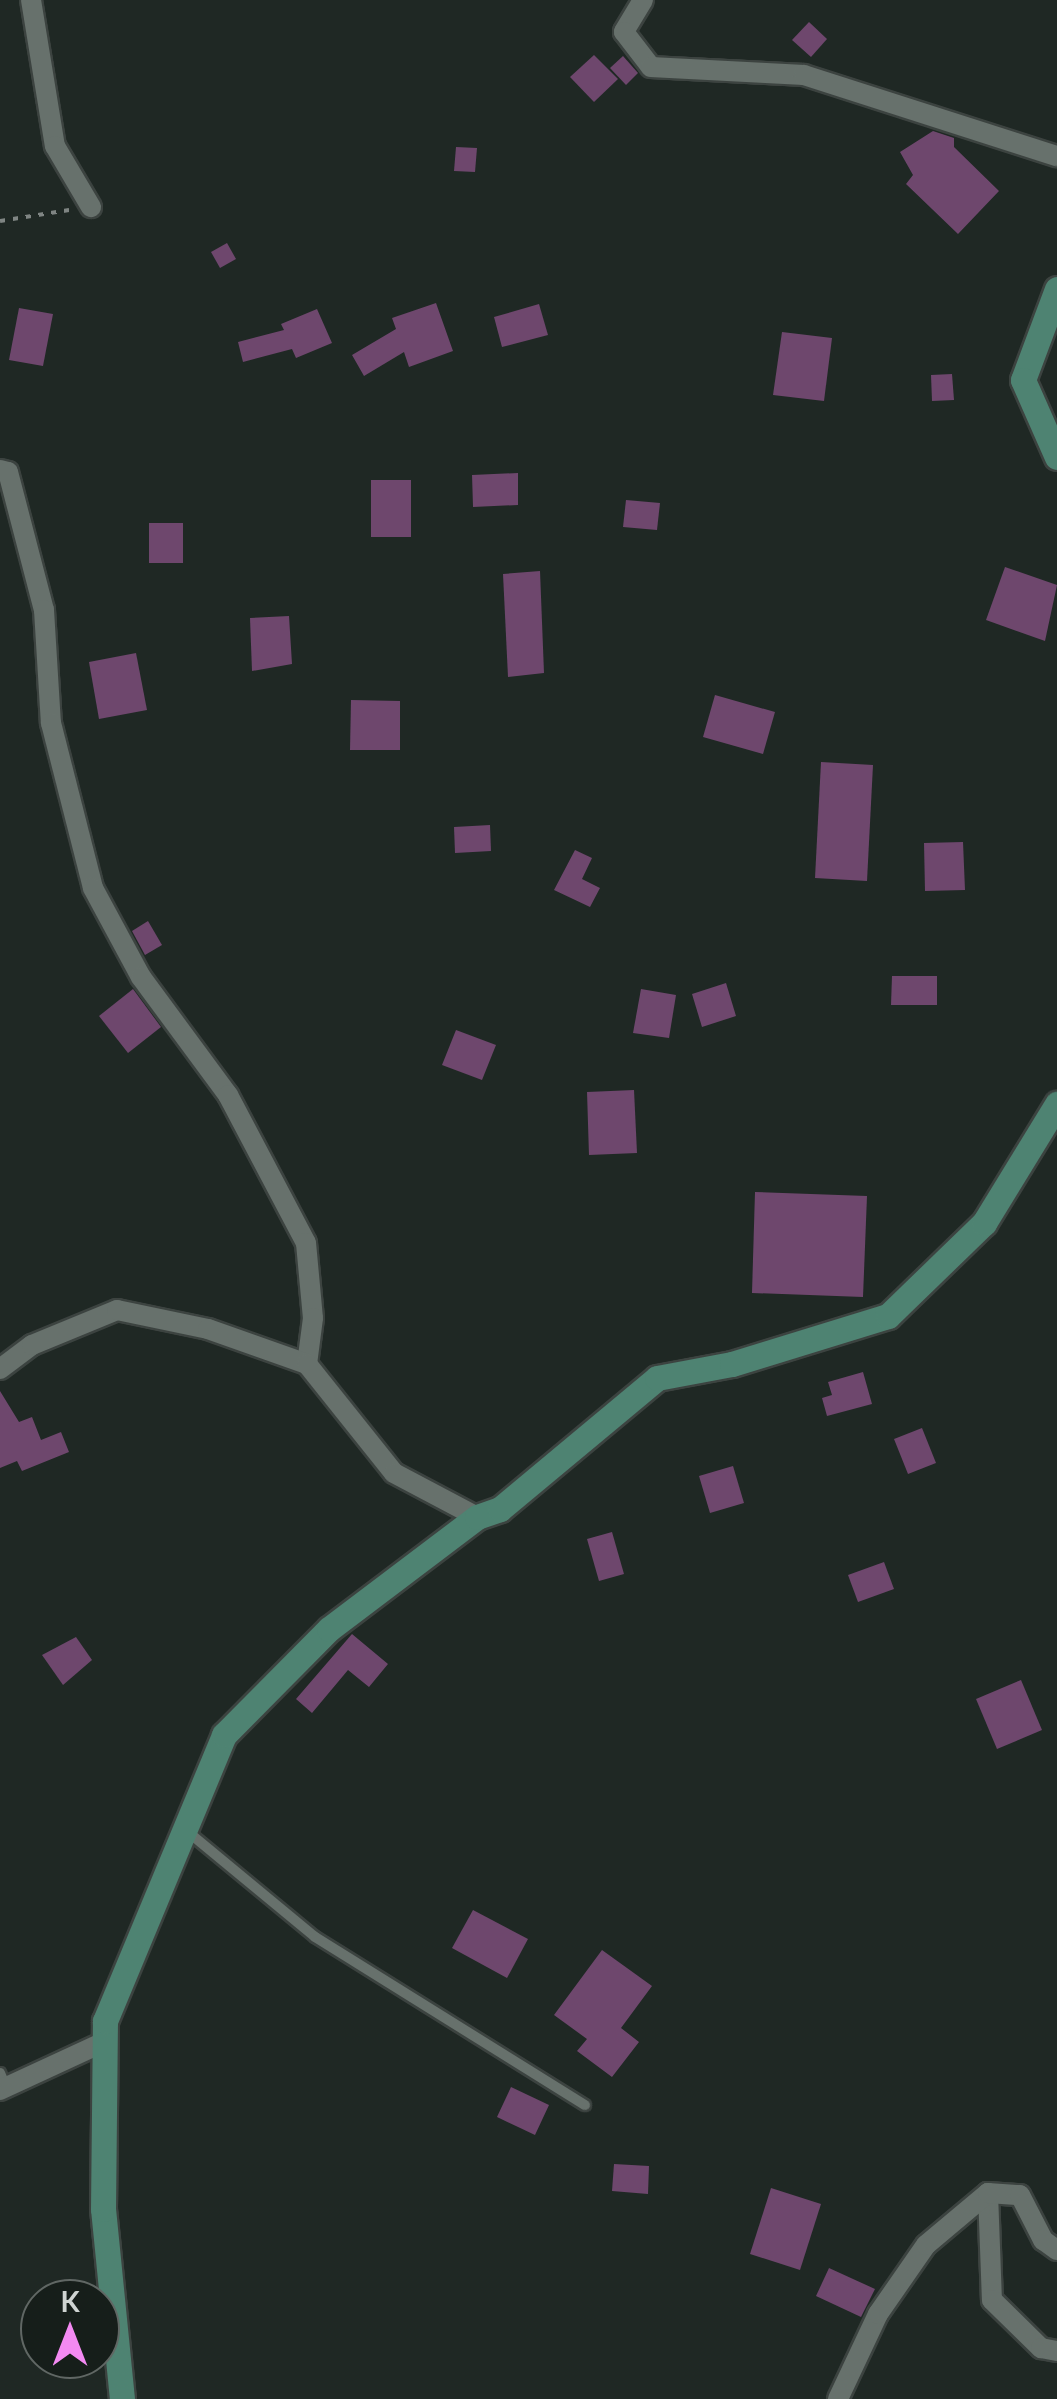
<!DOCTYPE html>
<html>
<head>
<meta charset="utf-8">
<style>
  body { margin:0 }
  #map { position:relative; width:1057px; height:2399px; overflow:hidden; background:#1f2824; font-family:Lato,sans-serif }
  div>[style] { position:absolute }
  [style*='--x'] { left:calc(var(--x)*1px); top:calc(var(--y)*1px); width:calc(var(--w)*1px); rotate:calc(var(--a)*1deg) }
  .building>* { inset:0; background:#6e476d }
  .path>* { height:4px; margin-top:-2px; transform-origin:0; background:repeating-linear-gradient(90deg,#7f8583 0 5px,transparent 0 13px) }
  .roads { filter:drop-shadow(2px 0 #3c4340) drop-shadow(-2px 0 #3c4340) drop-shadow(0 2px #3c4340) drop-shadow(0 -2px #3c4340) }
  .lane>* { height:10px; margin:-5px; padding:0 5px; transform-origin:5px; border-radius:5px; background:#67716c }
  .street>* { height:20px; margin:-10px; padding:0 10px; transform-origin:10px; border-radius:10px; background:#67716c }
  .secondary>* { height:25px; margin:-12.5px; padding:0 12.5px; transform-origin:12.5px; border-radius:12.5px; background:#4e8372 }
  span { translate:-50% -50%; white-space:nowrap; text-align:center; line-height:1.15; -webkit-text-stroke:9px #161e1a; paint-order:stroke }
  .north { position:absolute; left:20px; top:2279px; width:100px; height:100px; box-sizing:border-box; background:#161e1a; border:2px solid #606764; border-radius:50%; rotate:0deg; font-size:28px; font-weight:700; line-height:40px; text-align:center; color:#cfd4d2 }
  .north::after { content:''; display:block; margin:auto; width:35px; height:45px; background:#f38af2; clip-path:polygon(50% 0,100% 100%,50% 72%,0 100%) }
</style>
</head>
<body>
<div id="map">
  <div class="building">
    <div style="clip-path:polygon(809px 22px,827px 39px,811px 57px,792px 40px)"></div>
    <div style="clip-path:polygon(594px 55px,618px 79px,594px 102px,570px 77px)"></div>
    <div style="clip-path:polygon(623px 56px,638px 73px,626px 85px,610px 68px)"></div>
    <div style="clip-path:polygon(933px 131px,954px 138px,954px 147px,999px 191px,958px 234px,906px 184px,913px 175px,900px 152px)"></div>
    <div style="clip-path:polygon(456px 147px,477px 148px,475px 172px,454px 171px)"></div>
    <div style="clip-path:polygon(227px 243px,236px 259px,220px 268px,211px 252px)"></div>
    <div style="clip-path:polygon(436px 303px,453px 351px,409px 367px,404px 352px,364px 376px,352px 355px,396px 329px,392px 318px)"></div>
    <div style="clip-path:polygon(539px 304px,548px 335px,502px 347px,494px 317px)"></div>
    <div style="clip-path:polygon(19px 308px,53px 314px,43px 366px,9px 360px)"></div>
    <div style="clip-path:polygon(317px 309px,332px 343px,296px 358px,292px 349px,243px 362px,238px 342px,284px 330px,281px 324px)"></div>
    <div style="clip-path:polygon(782px 332px,832px 338px,824px 401px,773px 395px)"></div>
    <div style="clip-path:polygon(952px 374px,954px 400px,932px 401px,931px 375px)"></div>
    <div style="clip-path:polygon(518px 473px,518px 505px,473px 507px,472px 475px)"></div>
    <div style="clip-path:polygon(371px 480px,411px 480px,411px 537px,371px 537px)"></div>
    <div style="clip-path:polygon(626px 500px,660px 503px,657px 530px,623px 527px)"></div>
    <div style="clip-path:polygon(149px 523px,183px 523px,183px 563px,149px 563px)"></div>
    <div style="clip-path:polygon(1005px 567px,1057px 585px,1045px 641px,986px 620px)"></div>
    <div style="clip-path:polygon(540px 571px,544px 673px,508px 677px,503px 574px)"></div>
    <div style="clip-path:polygon(289px 616px,292px 664px,252px 671px,250px 618px)"></div>
    <div style="clip-path:polygon(136px 653px,147px 710px,99px 719px,89px 662px)"></div>
    <div style="clip-path:polygon(715px 695px,775px 712px,763px 754px,703px 737px)"></div>
    <div style="clip-path:polygon(351px 700px,400px 701px,400px 750px,350px 750px)"></div>
    <div style="clip-path:polygon(821px 762px,873px 765px,867px 881px,815px 878px)"></div>
    <div style="clip-path:polygon(490px 825px,491px 851px,455px 853px,454px 827px)"></div>
    <div style="clip-path:polygon(963px 842px,965px 890px,925px 891px,924px 843px)"></div>
    <div style="clip-path:polygon(575px 850px,592px 858px,582px 879px,600px 888px,590px 907px,554px 890px)"></div>
    <div style="clip-path:polygon(148px 921px,162px 945px,145px 955px,132px 931px)"></div>
    <div style="clip-path:polygon(892px 976px,937px 976px,937px 1005px,891px 1005px)"></div>
    <div style="clip-path:polygon(726px 983px,736px 1016px,702px 1027px,692px 994px)"></div>
    <div style="clip-path:polygon(133px 989px,161px 1027px,128px 1053px,99px 1016px)"></div>
    <div style="clip-path:polygon(641px 989px,676px 995px,669px 1038px,633px 1033px)"></div>
    <div style="clip-path:polygon(456px 1030px,496px 1045px,482px 1080px,442px 1065px)"></div>
    <div style="clip-path:polygon(634px 1090px,637px 1153px,589px 1155px,587px 1092px)"></div>
    <div style="clip-path:polygon(755px 1192px,867px 1196px,863px 1297px,752px 1293px)"></div>
    <div style="clip-path:polygon(863px 1372px,872px 1404px,827px 1416px,822px 1398px,832px 1395px,828px 1382px)"></div>
    <div style="clip-path:polygon(0 1391px,19px 1422px,32px 1417px,41px 1440px,61px 1432px,69px 1452px,22px 1471px,17px 1461px,0 1468px)"></div>
    <div style="clip-path:polygon(922px 1428px,936px 1463px,908px 1474px,894px 1439px)"></div>
    <div style="clip-path:polygon(733px 1466px,744px 1503px,710px 1513px,699px 1476px)"></div>
    <div style="clip-path:polygon(612px 1532px,624px 1574px,599px 1581px,587px 1539px)"></div>
    <div style="clip-path:polygon(884px 1562px,894px 1589px,858px 1602px,848px 1575px)"></div>
    <div style="clip-path:polygon(352px 1634px,388px 1664px,369px 1687px,348px 1670px,312px 1713px,296px 1699px)"></div>
    <div style="clip-path:polygon(76px 1637px,92px 1660px,63px 1685px,42px 1655px)"></div>
    <div style="clip-path:polygon(1021px 1680px,1042px 1730px,997px 1749px,976px 1699px)"></div>
    <div style="clip-path:polygon(473px 1910px,528px 1939px,507px 1978px,452px 1948px)"></div>
    <div style="clip-path:polygon(602px 1950px,652px 1986px,621px 2028px,639px 2042px,612px 2077px,577px 2051px,587px 2039px,554px 2015px)"></div>
    <div style="clip-path:polygon(511px 2087px,549px 2105px,535px 2135px,497px 2117px)"></div>
    <div style="clip-path:polygon(614px 2164px,649px 2166px,648px 2194px,612px 2191px)"></div>
    <div style="clip-path:polygon(771px 2188px,821px 2204px,800px 2270px,750px 2254px)"></div>
    <div style="clip-path:polygon(829px 2268px,875px 2289px,861px 2317px,816px 2296px)"></div>
  </div>
  <div class="path">
    <div style="--x:0;--y:221;--w:70;--a:-9.1"></div>
  </div>
  <div class="roads">
    <div class="lane">
      <div style="--x:187;--y:1831;--w:166;--a:39.6"></div>
      <div style="--x:315;--y:1937;--w:318;--a:31.9"></div>
      <div style="--x:0;--y:2073;--w:15;--a:67"></div>
    </div>
    <div class="street">
      <div style="--x:31;--y:0;--w:148;--a:80.7"></div>
      <div style="--x:55;--y:146;--w:71;--a:59.5"></div>
      <div style="--x:643;--y:0;--w:37;--a:121"></div>
      <div style="--x:624;--y:32;--w:44;--a:52.4"></div>
      <div style="--x:651;--y:67;--w:153;--a:3"></div>
      <div style="--x:804;--y:75;--w:266;--a:17.8"></div>
      <div style="--x:0;--y:470;--w:8;--a:14"></div>
      <div style="--x:8;--y:472;--w:143;--a:75.4"></div>
      <div style="--x:44;--y:610;--w:113;--a:86.5"></div>
      <div style="--x:51;--y:723;--w:170;--a:75.7"></div>
      <div style="--x:93;--y:888;--w:101;--a:61.7"></div>
      <div style="--x:141;--y:977;--w:147;--a:53.6"></div>
      <div style="--x:228;--y:1095;--w:167;--a:62.2"></div>
      <div style="--x:306;--y:1243;--w:75;--a:84.7"></div>
      <div style="--x:313;--y:1318;--w:46;--a:97.4"></div>
      <div style="--x:0;--y:1369;--w:40;--a:-37"></div>
      <div style="--x:32;--y:1345;--w:92;--a:-22.4"></div>
      <div style="--x:117;--y:1310;--w:93;--a:11.8"></div>
      <div style="--x:208;--y:1329;--w:105;--a:19.5"></div>
      <div style="--x:307;--y:1364;--w:139;--a:51.4"></div>
      <div style="--x:394;--y:1473;--w:94;--a:27.9"></div>
      <div style="--x:0;--y:2090;--w:115;--a:-24.8"></div>
      <div style="--x:988;--y:2193;--w:107;--a:87.9"></div>
      <div style="--x:992;--y:2300;--w:69;--a:44.4"></div>
      <div style="--x:1041;--y:2348;--w:16;--a:11"></div>
      <div style="--x:838;--y:2399;--w:94;--a:-64.8"></div>
      <div style="--x:878;--y:2314;--w:84;--a:-55.2"></div>
      <div style="--x:926;--y:2245;--w:81;--a:-40"></div>
      <div style="--x:988;--y:2193;--w:32;--a:4"></div>
      <div style="--x:1020;--y:2195;--w:51;--a:62.9"></div>
      <div style="--x:1043;--y:2240;--w:17;--a:36"></div>
    </div>
    <div class="secondary">
      <div style="--x:1057;--y:289;--w:97;--a:110.5"></div>
      <div style="--x:1023;--y:380;--w:84;--a:66.2"></div>
      <div style="--x:122;--y:2399;--w:191;--a:-95.7"></div>
      <div style="--x:103;--y:2209;--w:188;--a:-89.4"></div>
      <div style="--x:105;--y:2021;--w:310;--a:-67.4"></div>
      <div style="--x:224;--y:1735;--w:149;--a:-45.3"></div>
      <div style="--x:329;--y:1629;--w:186;--a:-37.1"></div>
      <div style="--x:477;--y:1517;--w:24;--a:-19"></div>
      <div style="--x:500;--y:1509;--w:204;--a:-39.8"></div>
      <div style="--x:657;--y:1378;--w:76;--a:-10.6"></div>
      <div style="--x:732;--y:1364;--w:163;--a:-17.1"></div>
      <div style="--x:888;--y:1316;--w:134;--a:-44.1"></div>
      <div style="--x:984;--y:1223;--w:140;--a:-58.5"></div>
    </div>
  </div>
  <div class="north">K</div>
</div>
</body>
</html>
